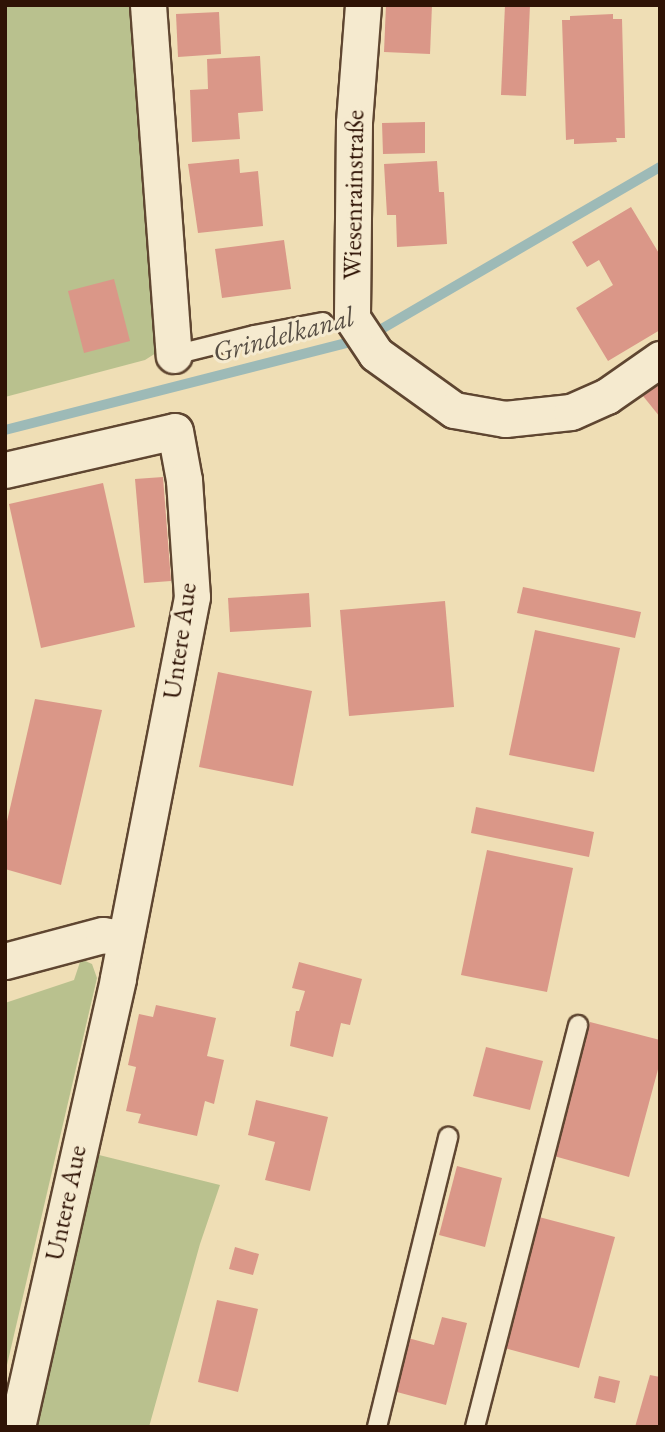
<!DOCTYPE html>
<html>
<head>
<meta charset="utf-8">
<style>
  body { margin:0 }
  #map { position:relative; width:665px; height:1432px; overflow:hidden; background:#efdeb5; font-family:"EB Garamond",serif }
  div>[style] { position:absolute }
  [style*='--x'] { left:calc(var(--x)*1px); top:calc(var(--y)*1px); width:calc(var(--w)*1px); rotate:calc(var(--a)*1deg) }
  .green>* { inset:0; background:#b9c18e }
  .stream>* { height:10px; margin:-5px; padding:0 5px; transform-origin:5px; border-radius:5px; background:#9dbab7 }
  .building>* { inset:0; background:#da9788 }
  .roads { filter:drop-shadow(2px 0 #5f4631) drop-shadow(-2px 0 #5f4631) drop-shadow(0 2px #5f4631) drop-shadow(0 -2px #5f4631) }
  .service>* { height:18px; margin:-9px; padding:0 9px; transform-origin:9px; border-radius:9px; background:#f5eacf }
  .minor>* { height:35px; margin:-17.5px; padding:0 17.5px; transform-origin:17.5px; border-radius:17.5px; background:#f5eacf }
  span { translate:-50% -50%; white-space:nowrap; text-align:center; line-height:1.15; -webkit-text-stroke:6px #f5eacf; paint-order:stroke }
  .street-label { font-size:26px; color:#2f1305 }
  .water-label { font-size:28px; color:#564d43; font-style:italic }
  .frame { position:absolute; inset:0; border:7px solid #2f1305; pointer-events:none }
</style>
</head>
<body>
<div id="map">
  <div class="green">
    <div style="clip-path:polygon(5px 5px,135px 5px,161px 343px,156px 353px,145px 360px,5px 397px)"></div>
    <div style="clip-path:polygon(81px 959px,92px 964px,97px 978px,7px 1365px,5px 1003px,74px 980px)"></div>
    <div style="clip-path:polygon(95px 1154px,220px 1185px,200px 1244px,149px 1427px,37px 1427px)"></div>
  </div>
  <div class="stream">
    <div style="--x:5;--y:430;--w:373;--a:-14.3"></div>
    <div style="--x:366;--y:338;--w:340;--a:-30.2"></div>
  </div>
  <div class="building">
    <div style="clip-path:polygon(386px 5px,432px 5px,430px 54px,384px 52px)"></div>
    <div style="clip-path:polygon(505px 5px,530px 5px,526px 96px,501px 95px)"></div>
    <div style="clip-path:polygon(219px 12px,221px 54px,178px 57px,176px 14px)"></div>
    <div style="clip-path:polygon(613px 14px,613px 19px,622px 19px,625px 138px,616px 138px,617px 142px,574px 144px,574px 139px,566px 140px,562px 20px,570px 20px,570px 16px)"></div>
    <div style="clip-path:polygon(260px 56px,263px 111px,238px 113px,240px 139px,192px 142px,190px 90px,208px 89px,207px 59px)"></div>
    <div style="clip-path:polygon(425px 122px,425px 153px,383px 154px,382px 123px)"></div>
    <div style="clip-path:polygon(239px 159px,240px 173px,258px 171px,263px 226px,198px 233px,188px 164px)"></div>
    <div style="clip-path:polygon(437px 161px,439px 192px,444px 192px,447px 244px,397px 247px,396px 215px,387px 215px,384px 164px)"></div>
    <div style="clip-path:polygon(631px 207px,660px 255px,660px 330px,608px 361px,576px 308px,613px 285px,599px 260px,587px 267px,572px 242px)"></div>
    <div style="clip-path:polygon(284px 240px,291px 289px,222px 298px,215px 249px)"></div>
    <div style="clip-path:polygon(114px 279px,130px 341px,84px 353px,68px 291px)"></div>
    <div style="clip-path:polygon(660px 384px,660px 417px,643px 396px)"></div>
    <div style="clip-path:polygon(163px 477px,171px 581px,144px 583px,135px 479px)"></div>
    <div style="clip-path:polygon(103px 483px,135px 627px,41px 648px,9px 504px)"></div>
    <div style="clip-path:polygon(523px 587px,641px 612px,635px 638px,517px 613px)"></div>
    <div style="clip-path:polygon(309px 593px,311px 627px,230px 632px,228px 598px)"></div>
    <div style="clip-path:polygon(445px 601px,454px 707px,349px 716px,340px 610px)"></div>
    <div style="clip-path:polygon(535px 630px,620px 648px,594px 772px,509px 755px)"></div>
    <div style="clip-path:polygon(218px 672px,312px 691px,293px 786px,199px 767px)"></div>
    <div style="clip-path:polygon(35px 699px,102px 710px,61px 885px,5px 869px,5px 830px)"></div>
    <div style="clip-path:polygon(476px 807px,594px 832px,589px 857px,471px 833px)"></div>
    <div style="clip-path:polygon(487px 850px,573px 868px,547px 992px,461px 975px)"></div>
    <div style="clip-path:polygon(299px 962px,362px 979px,350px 1025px,341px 1023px,333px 1057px,290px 1046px,296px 1011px,299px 1011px,305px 991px,292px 988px)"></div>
    <div style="clip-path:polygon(156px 1005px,216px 1018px,207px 1056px,224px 1060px,214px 1104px,205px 1101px,197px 1136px,138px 1123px,141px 1114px,126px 1111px,136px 1067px,128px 1065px,139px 1014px,153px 1017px)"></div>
    <div style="clip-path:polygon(590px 1022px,660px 1040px,660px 1062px,629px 1177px,554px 1156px)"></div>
    <div style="clip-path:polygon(486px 1047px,543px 1061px,530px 1110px,473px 1096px)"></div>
    <div style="clip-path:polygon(256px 1100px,328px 1117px,310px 1191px,265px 1180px,275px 1142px,248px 1135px)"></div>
    <div style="clip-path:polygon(457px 1166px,502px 1178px,485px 1247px,439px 1235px)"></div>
    <div style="clip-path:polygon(539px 1217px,615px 1237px,579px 1368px,504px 1348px)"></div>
    <div style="clip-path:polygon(235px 1247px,259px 1254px,253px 1275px,229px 1269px)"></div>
    <div style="clip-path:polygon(217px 1300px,258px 1309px,238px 1392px,198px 1382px)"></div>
    <div style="clip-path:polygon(442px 1317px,467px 1323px,446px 1405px,393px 1391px,408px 1338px,434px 1345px)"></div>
    <div style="clip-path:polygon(650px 1375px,660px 1377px,660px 1427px,635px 1427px)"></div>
    <div style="clip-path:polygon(599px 1376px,620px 1381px,615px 1403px,594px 1398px)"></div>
  </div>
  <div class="roads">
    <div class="service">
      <div style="--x:174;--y:355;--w:82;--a:-14"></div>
      <div style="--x:254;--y:335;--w:70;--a:-10.7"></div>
      <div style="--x:377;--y:1427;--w:299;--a:-76.2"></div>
      <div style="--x:475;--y:1427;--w:415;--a:-75.6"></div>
    </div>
    <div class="minor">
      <div style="--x:148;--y:5;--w:351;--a:85.8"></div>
      <div style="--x:363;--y:5;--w:118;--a:94.4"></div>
      <div style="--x:354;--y:123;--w:195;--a:90.6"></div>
      <div style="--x:352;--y:318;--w:43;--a:56.3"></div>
      <div style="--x:376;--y:354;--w:96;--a:35.7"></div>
      <div style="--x:454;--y:410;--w:52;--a:10"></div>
      <div style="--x:505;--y:419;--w:66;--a:-6.1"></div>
      <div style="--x:571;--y:412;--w:39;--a:-24"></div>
      <div style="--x:607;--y:396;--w:65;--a:-34.9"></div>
      <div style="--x:5;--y:470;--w:174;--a:-12.9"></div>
      <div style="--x:175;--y:431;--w:50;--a:79.6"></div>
      <div style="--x:184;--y:480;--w:117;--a:86.1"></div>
      <div style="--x:192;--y:597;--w:389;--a:101"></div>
      <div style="--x:118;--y:979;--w:459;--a:102.7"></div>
      <div style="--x:5;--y:961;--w:101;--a:-14.9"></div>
      <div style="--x:103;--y:935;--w:22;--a:10"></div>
    </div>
  </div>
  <div class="street-label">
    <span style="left:354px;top:195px;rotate:-89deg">Wiesenrainstraße</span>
    <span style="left:180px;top:641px;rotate:-82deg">Untere Aue</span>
    <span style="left:66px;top:1203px;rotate:-78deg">Untere Aue</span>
  </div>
  <div class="water-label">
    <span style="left:283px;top:334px;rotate:-15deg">Grindelkanal</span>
  </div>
  <div class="frame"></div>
</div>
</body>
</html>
